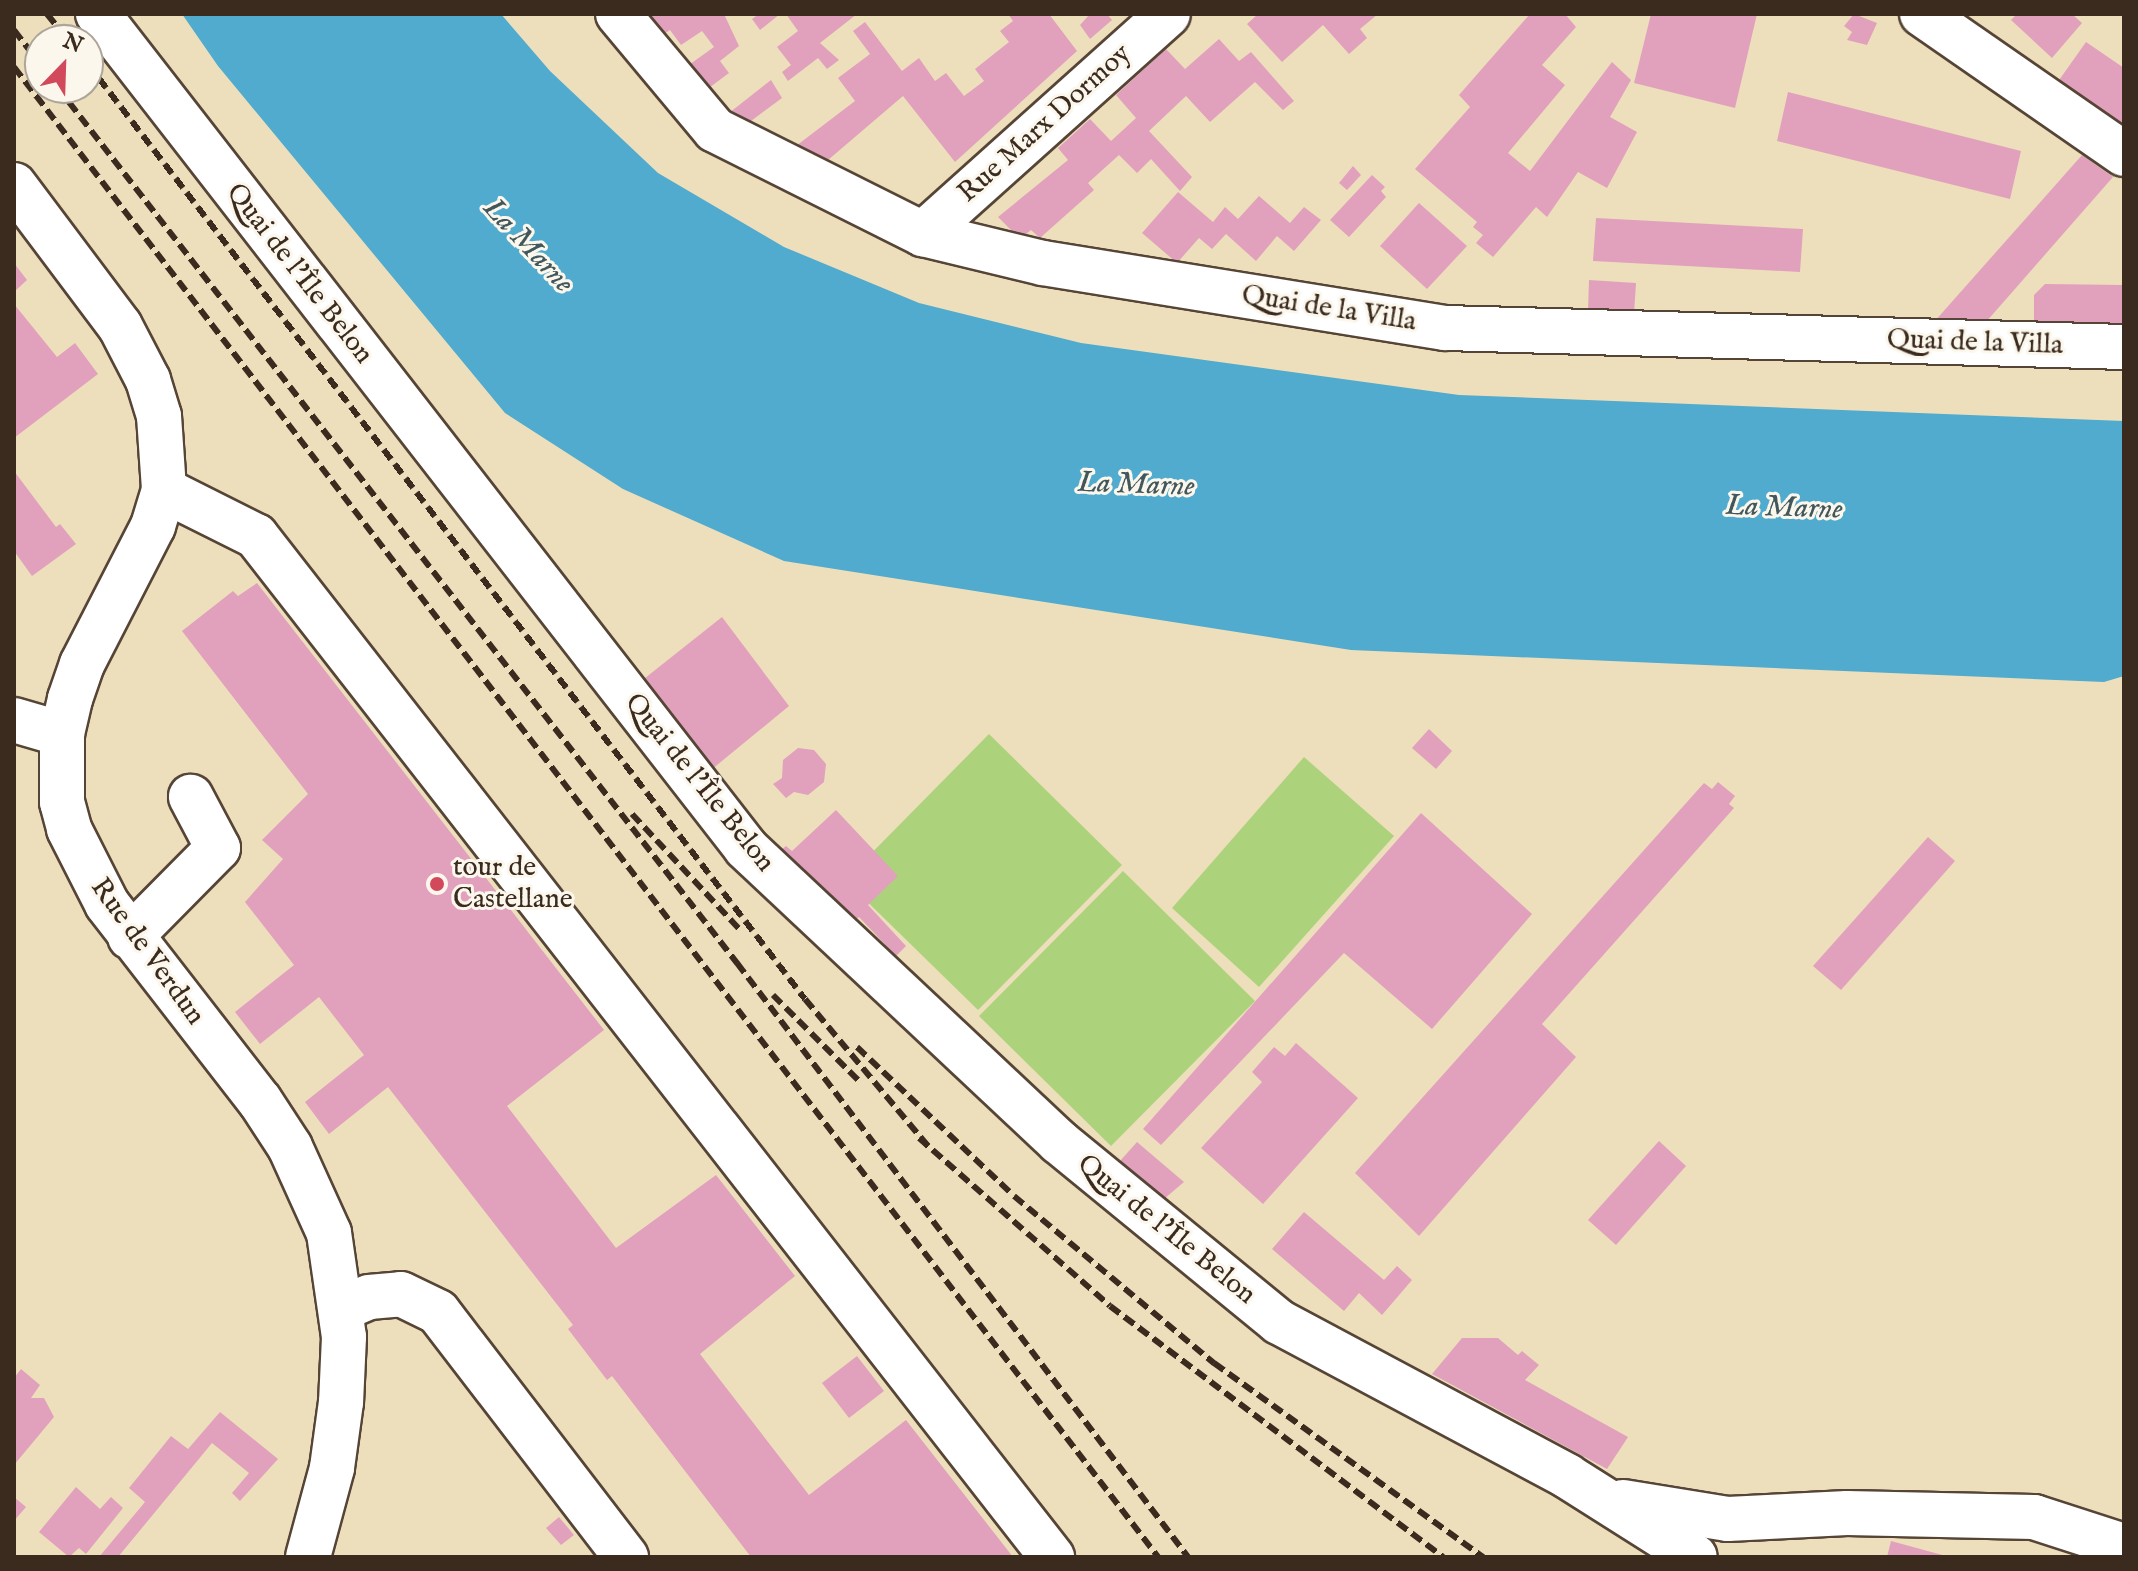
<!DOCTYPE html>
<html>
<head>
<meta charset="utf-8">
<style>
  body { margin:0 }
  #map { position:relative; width:2138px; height:1571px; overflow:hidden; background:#eddfbc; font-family:"IM FELL English",serif }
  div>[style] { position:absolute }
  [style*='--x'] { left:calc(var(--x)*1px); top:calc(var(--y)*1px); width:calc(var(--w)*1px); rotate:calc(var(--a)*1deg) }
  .green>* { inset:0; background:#add27c }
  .water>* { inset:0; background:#50abce }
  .building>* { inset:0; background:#e1a1bd }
  .roads { filter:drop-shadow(2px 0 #564536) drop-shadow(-2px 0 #564536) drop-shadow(0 2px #564536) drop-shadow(0 -2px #564536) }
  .minor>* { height:44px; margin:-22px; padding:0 22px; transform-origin:22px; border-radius:22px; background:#fff }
  .major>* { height:44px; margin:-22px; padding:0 22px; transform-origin:22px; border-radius:22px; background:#fff }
  .rail>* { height:6px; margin-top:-3px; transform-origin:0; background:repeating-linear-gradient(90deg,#3b2a1e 0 12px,transparent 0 18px) }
  .dots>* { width:22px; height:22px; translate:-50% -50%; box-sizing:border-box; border:4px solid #fbf7ec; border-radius:50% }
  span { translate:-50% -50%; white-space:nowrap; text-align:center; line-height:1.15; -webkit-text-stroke:6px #fbf7ec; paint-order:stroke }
  .street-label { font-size:28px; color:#3b2a1e }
  .poi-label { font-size:28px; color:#3b2a1e }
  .left { translate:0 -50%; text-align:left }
  .water-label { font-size:30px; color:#42575c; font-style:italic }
  .frame { position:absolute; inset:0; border:16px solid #3b2a1e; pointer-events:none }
  .north { position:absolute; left:24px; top:24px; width:80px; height:80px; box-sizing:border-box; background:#fbf7ec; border:2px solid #aea59a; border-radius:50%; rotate:23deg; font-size:22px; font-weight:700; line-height:32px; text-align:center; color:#3b2a1e }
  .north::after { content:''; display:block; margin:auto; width:28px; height:36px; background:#d1495b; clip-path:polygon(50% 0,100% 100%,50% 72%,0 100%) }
</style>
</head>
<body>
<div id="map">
  <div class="green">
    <div style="clip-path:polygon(989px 734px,1122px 865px,978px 1010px,845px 880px)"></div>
    <div style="clip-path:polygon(1304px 757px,1394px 836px,1259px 987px,1172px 908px)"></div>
    <div style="clip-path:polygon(1123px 871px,1255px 1001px,1111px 1146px,979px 1016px)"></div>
  </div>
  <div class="water">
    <div style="clip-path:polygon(182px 14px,501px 14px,550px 71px,658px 173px,784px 247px,919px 303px,1081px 343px,1459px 395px,2124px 421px,2124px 676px,2104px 682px,1351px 650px,784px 561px,623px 489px,505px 413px,218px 66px)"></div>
  </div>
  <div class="building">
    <div style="clip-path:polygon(647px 14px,724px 14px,739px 46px,720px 61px,729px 73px,698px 96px,686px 67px,714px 47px,702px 31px,681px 45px,670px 30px,661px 36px)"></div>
    <div style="clip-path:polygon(759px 14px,780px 14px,760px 30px,752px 19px)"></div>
    <div style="clip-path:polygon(786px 14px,857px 14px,820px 43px,839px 60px,827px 69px,818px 58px,788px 81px,782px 72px,791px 65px,777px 47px,798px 31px)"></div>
    <div style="clip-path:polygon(1008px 14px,1049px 14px,1077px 51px,955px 162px,903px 96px,821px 166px,792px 149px,855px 101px,838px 78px,870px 54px,853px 31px,865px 22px,902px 71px,919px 58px,935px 81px,946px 73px,964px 96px,984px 81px,975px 69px,1009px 42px,1000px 31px,1013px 21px)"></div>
    <div style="clip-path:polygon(1090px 14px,1107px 14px,1112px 20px,1090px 39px,1080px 25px)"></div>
    <div style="clip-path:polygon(1258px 14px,1378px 14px,1360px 29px,1367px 38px,1349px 54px,1323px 25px,1282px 62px,1247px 24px)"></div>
    <div style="clip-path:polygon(1530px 14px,1565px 14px,1576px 27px,1542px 65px,1565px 85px,1508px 153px,1530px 171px,1612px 62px,1631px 80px,1610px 117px,1637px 132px,1607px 188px,1578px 172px,1547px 217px,1536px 207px,1493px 257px,1476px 243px,1483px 235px,1473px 227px,1477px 222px,1415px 169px,1470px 107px,1459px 95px)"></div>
    <div style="clip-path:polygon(1651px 14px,1757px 14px,1735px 108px,1634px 83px)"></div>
    <div style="clip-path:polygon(1854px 14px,1877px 23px,1867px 45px,1847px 40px,1852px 32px,1844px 26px)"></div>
    <div style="clip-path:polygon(2017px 14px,2072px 14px,2082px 23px,2052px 58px,2011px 20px)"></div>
    <div style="clip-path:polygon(1219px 39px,1239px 61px,1251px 52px,1294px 101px,1283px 110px,1255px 82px,1210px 122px,1186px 96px,1149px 131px,1192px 177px,1180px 191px,1151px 159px,1137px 173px,1119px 155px,1088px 183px,1094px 190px,1040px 238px,1031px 230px,1020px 239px,998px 217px,1068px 160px,1058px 148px,1090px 119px,1111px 141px,1136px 118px,1116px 95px,1166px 49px,1185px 69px)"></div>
    <div style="clip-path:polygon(2086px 42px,2124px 68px,2124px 129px,2057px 83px)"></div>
    <div style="clip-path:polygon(771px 80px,782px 98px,747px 124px,729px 113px)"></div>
    <div style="clip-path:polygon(1788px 92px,2021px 151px,2010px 199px,1777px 141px)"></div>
    <div style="clip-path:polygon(2082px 155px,2113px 177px,1986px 322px,1934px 322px)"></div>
    <div style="clip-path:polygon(1353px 166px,1361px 175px,1347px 190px,1339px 183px)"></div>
    <div style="clip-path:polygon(1372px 175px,1385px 187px,1381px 191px,1386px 197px,1349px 237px,1330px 220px)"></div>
    <div style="clip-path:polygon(1178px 192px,1213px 222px,1225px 207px,1238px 219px,1259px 196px,1290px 223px,1304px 207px,1321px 220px,1294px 251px,1277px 236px,1256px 261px,1226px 234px,1212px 249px,1199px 238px,1177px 263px,1142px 233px)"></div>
    <div style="clip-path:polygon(1419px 203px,1467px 246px,1427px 289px,1380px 246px)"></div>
    <div style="clip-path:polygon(1596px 218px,1803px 229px,1800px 272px,1593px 261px)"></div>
    <div style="clip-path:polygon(14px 263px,27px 280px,14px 292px)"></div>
    <div style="clip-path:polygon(1589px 280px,1636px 283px,1634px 314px,1588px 311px)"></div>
    <div style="clip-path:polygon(2045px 284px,2124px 285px,2124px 324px,2034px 323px,2034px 295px)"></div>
    <div style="clip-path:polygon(14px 304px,57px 357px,75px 343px,98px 374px,14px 438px)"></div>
    <div style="clip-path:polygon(14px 471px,56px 527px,60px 524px,76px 544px,32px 576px,14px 551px)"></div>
    <div style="clip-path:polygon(257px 583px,604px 1030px,507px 1106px,616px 1248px,716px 1175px,795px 1276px,700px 1354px,809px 1495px,906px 1420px,1013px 1557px,751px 1557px,612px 1376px,607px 1380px,568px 1329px,573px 1325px,388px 1087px,329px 1134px,305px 1102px,364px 1055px,319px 997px,260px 1044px,235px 1012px,294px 965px,245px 902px,283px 859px,262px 840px,308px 794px,182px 631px,233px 591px,238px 596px)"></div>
    <div style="clip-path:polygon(722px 617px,789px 706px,711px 770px,635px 686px)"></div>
    <div style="clip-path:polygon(1429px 729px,1452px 751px,1436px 769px,1412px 748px)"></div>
    <div style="clip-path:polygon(798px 748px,814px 750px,826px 764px,824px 782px,808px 795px,794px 792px,786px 798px,773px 784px,782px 778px,783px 760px)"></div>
    <div style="clip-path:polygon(1718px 782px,1735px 796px,1729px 804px,1734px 808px,1542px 1024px,1576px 1057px,1419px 1236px,1355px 1173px,1704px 783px,1712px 789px)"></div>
    <div style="clip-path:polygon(836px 810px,898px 876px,868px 905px,906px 946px,896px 956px,859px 917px,850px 925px,780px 851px,786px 846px,792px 851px)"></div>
    <div style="clip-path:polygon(1421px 813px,1532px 914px,1432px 1029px,1344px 953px,1161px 1145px,1143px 1129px)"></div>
    <div style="clip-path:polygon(1928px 837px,1955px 861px,1841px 990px,1813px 966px)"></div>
    <div style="clip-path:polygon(1296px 1043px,1358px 1098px,1263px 1204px,1201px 1148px,1262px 1082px,1252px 1072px,1274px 1047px,1285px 1056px)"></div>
    <div style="clip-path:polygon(1659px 1141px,1686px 1166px,1616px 1245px,1588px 1220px)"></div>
    <div style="clip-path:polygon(1137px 1142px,1184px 1182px,1164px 1199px,1120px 1161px)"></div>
    <div style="clip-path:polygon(1304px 1212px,1384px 1280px,1397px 1266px,1412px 1280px,1382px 1315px,1359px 1293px,1344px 1311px,1272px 1249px)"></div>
    <div style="clip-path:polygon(1462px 1338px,1498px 1338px,1518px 1355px,1522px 1351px,1539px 1365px,1525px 1380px,1628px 1437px,1607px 1469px,1432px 1374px)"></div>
    <div style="clip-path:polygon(857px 1356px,884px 1391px,849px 1418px,822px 1383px)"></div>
    <div style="clip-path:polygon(21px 1369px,40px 1385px,31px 1398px,44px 1398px,54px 1417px,14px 1465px,14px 1378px)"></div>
    <div style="clip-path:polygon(220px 1412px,278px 1459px,240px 1501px,232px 1493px,249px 1473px,212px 1443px,118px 1557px,99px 1557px,145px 1502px,129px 1488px,171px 1436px,188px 1449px)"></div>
    <div style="clip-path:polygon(76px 1487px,100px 1509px,111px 1497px,123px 1508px,86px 1554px,79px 1548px,69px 1557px,39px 1532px)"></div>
    <div style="clip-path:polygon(14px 1497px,26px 1507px,14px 1521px)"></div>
    <div style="clip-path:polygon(559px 1517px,574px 1535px,561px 1545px,546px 1528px)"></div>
    <div style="clip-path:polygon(1891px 1541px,1946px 1556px,1946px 1557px,1887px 1557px)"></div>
  </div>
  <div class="roads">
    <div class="minor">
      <div style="--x:98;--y:14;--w:1056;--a:52.15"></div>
      <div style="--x:746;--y:848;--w:429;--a:43.2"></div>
      <div style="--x:1059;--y:1142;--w:284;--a:39.3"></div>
      <div style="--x:1279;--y:1322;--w:327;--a:28.1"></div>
      <div style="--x:1567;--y:1476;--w:151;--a:32.3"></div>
      <div style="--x:618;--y:14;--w:151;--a:50.1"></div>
      <div style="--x:715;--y:130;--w:233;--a:26.6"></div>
      <div style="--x:923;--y:234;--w:123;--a:13.6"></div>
      <div style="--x:1043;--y:263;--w:407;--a:9.2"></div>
      <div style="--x:1445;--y:328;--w:679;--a:1.6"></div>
      <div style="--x:1922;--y:14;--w:246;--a:34.7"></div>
      <div style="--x:923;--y:234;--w:329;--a:-41.9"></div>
      <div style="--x:164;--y:490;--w:103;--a:26.6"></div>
      <div style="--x:256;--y:536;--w:1295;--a:52.06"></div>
      <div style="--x:14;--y:720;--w:50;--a:16.3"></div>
      <div style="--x:130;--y:937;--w:125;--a:-45.3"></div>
      <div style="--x:218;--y:848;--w:58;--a:-117.9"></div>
      <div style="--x:341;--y:1309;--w:30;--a:-23"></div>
      <div style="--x:369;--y:1297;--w:32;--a:-5"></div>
      <div style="--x:401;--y:1294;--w:41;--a:25.9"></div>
      <div style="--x:438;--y:1312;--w:309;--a:52.5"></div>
      <div style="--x:1623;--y:1502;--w:106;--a:9.2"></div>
      <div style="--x:1728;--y:1519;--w:119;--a:-2.9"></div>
      <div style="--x:1847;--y:1513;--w:187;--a:1.2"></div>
      <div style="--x:2034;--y:1517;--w:95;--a:17.9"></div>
    </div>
    <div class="major">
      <div style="--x:14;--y:185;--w:176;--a:53.1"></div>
      <div style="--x:120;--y:326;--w:61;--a:62.6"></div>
      <div style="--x:148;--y:380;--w:38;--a:73"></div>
      <div style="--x:159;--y:416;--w:74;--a:86.1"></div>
      <div style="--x:164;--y:490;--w:38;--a:107"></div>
      <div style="--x:153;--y:526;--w:155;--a:117.2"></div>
      <div style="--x:82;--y:664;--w:37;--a:109"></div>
      <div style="--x:70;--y:699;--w:36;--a:103"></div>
      <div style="--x:62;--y:734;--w:68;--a:90"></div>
      <div style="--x:62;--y:802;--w:28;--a:75"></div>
      <div style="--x:69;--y:829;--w:84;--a:63.1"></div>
      <div style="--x:107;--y:904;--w:249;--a:52.2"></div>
      <div style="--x:260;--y:1101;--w:55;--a:56.9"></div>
      <div style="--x:290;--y:1147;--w:94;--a:65.6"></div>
      <div style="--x:329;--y:1233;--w:105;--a:81.8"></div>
      <div style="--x:344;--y:1337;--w:65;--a:92.6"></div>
      <div style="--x:341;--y:1402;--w:67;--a:97.8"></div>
      <div style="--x:332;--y:1468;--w:92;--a:105.1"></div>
    </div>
  </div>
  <div class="rail">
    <div style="--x:47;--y:14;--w:33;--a:51"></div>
    <div style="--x:14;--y:30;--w:43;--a:52.6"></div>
    <div style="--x:88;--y:64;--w:1178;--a:52.52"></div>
    <div style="--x:805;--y:999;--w:192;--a:50.1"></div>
    <div style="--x:14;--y:67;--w:1879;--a:52.48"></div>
    <div style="--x:58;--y:88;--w:1108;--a:52.19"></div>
    <div style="--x:737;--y:963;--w:746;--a:52.79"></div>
    <div style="--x:632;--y:814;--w:160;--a:47"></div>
    <div style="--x:773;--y:995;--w:124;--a:45"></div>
    <div style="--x:857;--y:1047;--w:216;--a:43.5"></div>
    <div style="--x:1014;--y:1196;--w:261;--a:39.9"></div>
    <div style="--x:1214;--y:1363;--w:332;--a:35.8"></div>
    <div style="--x:919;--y:1138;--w:254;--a:41.3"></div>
    <div style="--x:1110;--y:1306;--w:417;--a:37"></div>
  </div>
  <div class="dots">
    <div style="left:437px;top:884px;background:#d1495b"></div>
  </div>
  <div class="street-label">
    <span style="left:1045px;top:124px;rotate:-42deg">Rue Marx Dormoy</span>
    <span style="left:299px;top:274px;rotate:52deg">Quai de l'Île Belon</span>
    <span style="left:1329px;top:309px;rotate:9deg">Quai de la Villa</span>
    <span style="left:1975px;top:343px;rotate:2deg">Quai de la Villa</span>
    <span style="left:699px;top:783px;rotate:51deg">Quai de l'Île Belon</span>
    <span style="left:147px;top:952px;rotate:54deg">Rue de Verdun</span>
    <span style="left:1166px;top:1230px;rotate:39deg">Quai de l'Île Belon</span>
  </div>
  <div class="poi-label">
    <span class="left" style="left:453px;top:884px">tour de<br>Castellane</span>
  </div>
  <div class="water-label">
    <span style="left:528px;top:246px;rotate:47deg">La Marne</span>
    <span style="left:1136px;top:485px;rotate:2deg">La Marne</span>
    <span style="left:1784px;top:508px;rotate:2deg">La Marne</span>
  </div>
  <div class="frame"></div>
  <div class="north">N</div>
</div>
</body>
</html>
